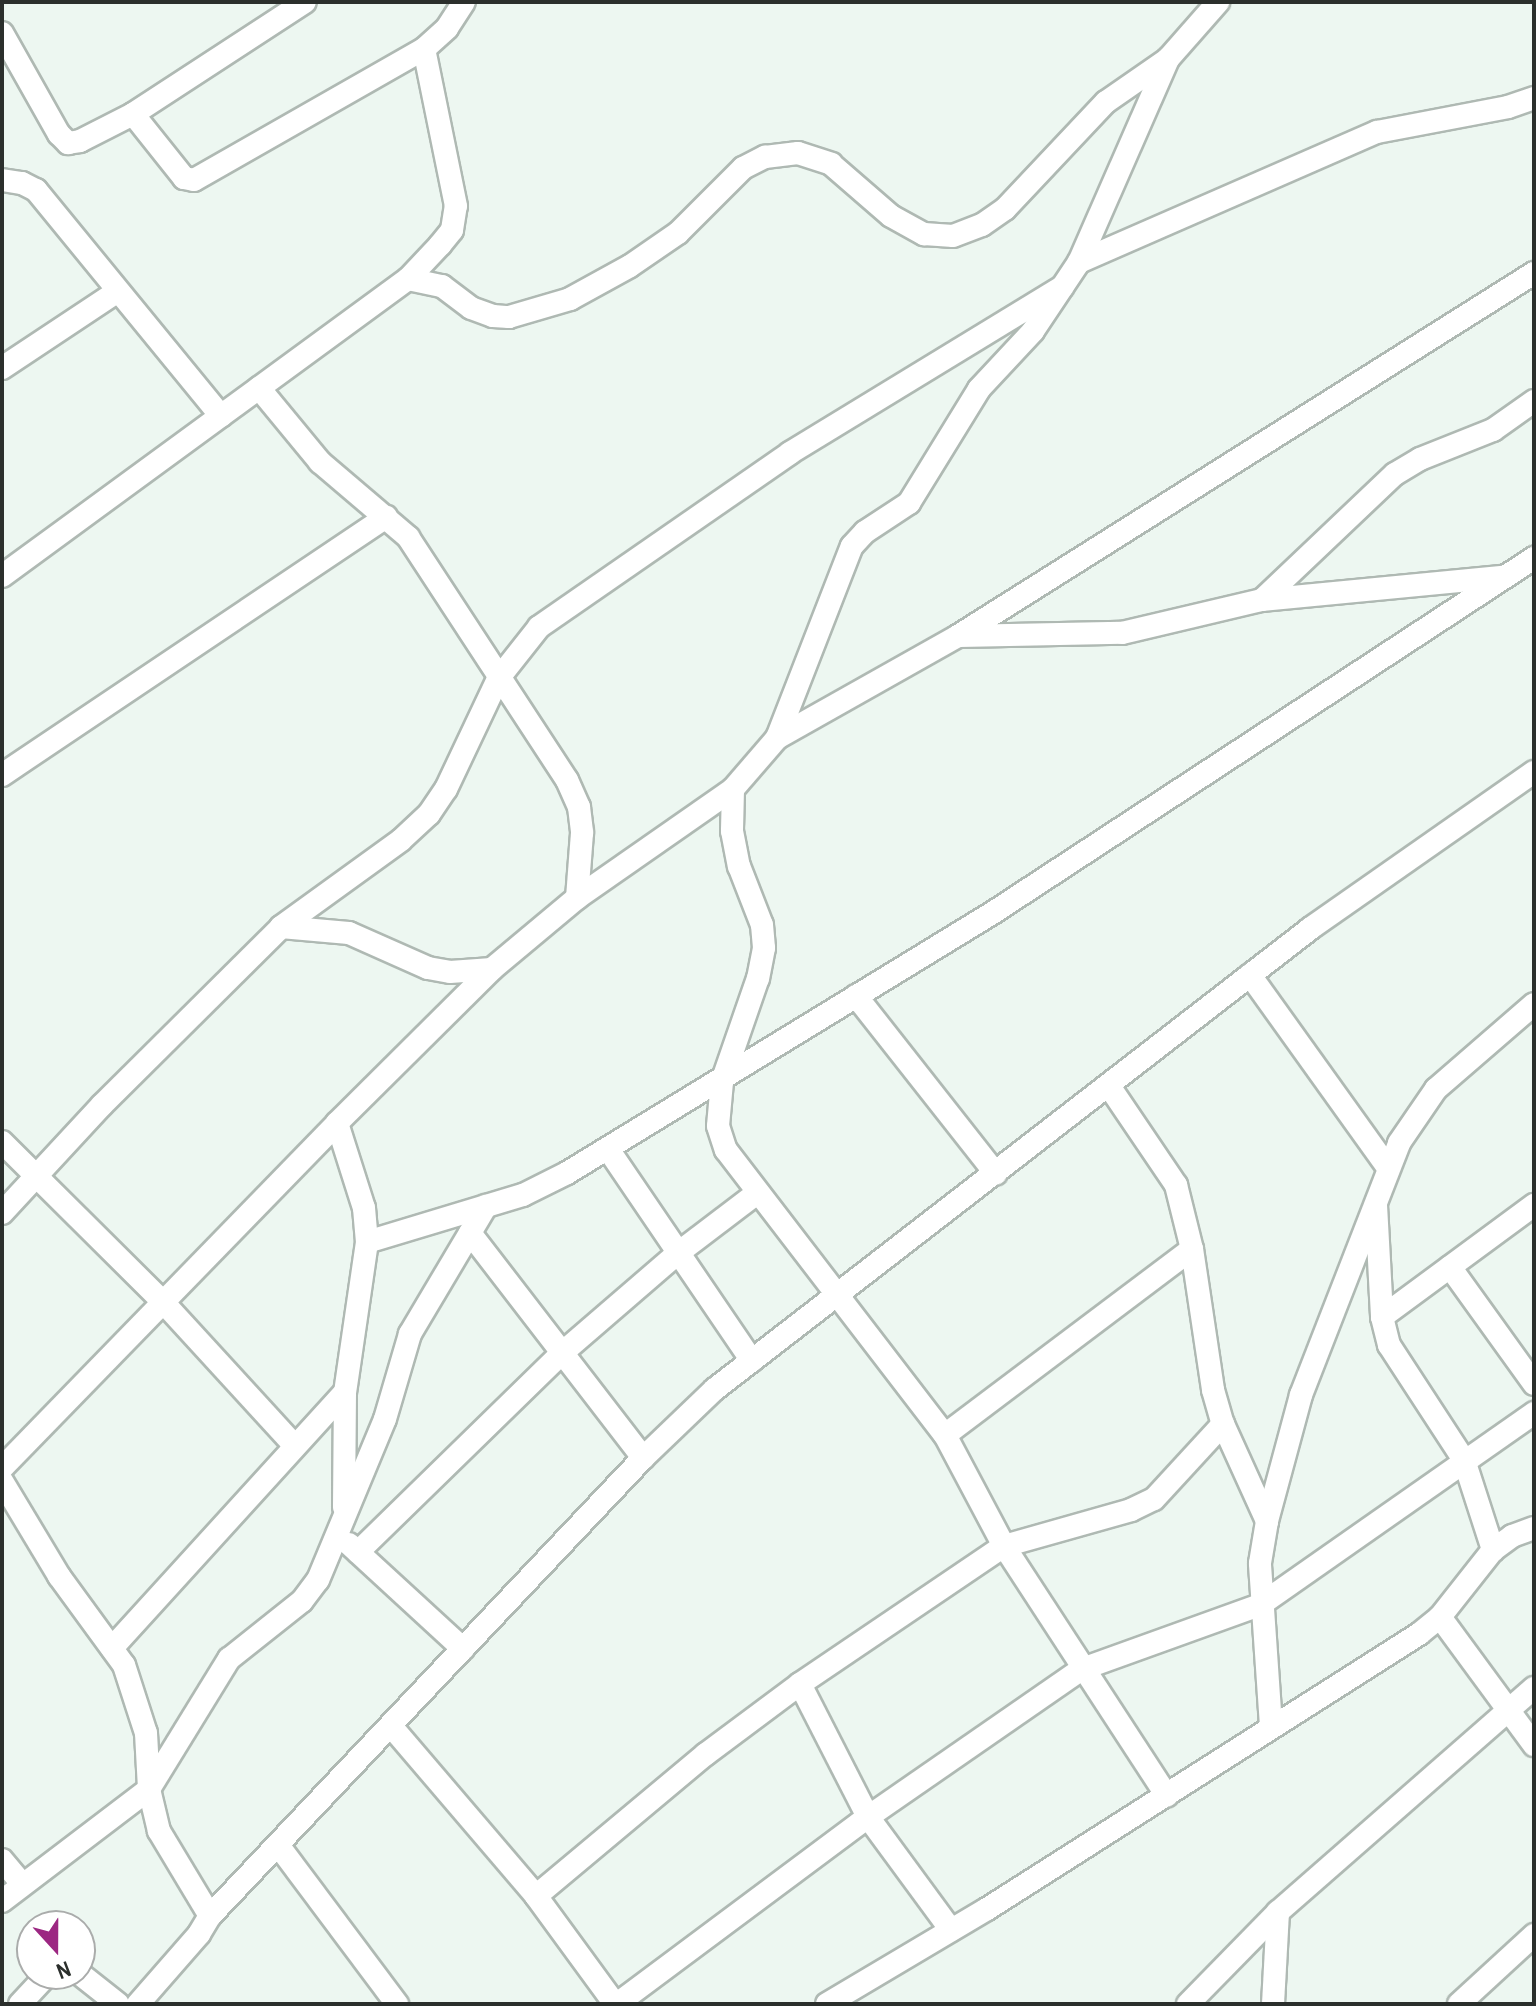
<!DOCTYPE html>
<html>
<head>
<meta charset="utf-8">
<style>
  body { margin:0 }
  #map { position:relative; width:1536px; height:2006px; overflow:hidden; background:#edf7f1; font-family:"Archivo Narrow",sans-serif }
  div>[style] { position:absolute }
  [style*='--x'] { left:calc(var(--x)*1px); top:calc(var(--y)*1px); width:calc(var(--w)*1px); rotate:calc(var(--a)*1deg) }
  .roads { filter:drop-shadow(2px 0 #afb9b3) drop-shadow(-2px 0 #afb9b3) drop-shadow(0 2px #afb9b3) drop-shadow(0 -2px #afb9b3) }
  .street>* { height:22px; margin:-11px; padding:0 11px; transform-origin:11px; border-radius:11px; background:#fff }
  span { translate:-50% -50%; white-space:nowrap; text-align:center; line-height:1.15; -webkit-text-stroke:6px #fff; paint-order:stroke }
  .frame { position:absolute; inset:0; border:4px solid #2b2f2c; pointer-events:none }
  .north { position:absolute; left:16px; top:1910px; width:80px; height:80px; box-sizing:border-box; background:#fff; border:2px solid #aaacab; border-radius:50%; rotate:159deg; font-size:22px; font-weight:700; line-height:32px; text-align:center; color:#2b2f2c }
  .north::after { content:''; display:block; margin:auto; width:28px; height:36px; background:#9c2782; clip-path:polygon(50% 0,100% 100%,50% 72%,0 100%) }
</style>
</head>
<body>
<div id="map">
  <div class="roads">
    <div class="street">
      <div style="--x:2;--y:33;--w:116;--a:60.6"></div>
      <div style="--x:59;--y:134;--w:13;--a:45"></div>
      <div style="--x:68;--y:143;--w:12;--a:-9"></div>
      <div style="--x:80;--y:141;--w:59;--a:-27"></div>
      <div style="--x:133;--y:114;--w:205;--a:-33.1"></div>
      <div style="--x:133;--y:114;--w:82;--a:51.4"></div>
      <div style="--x:184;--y:178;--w:10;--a:11"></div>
      <div style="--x:194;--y:180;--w:265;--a:-29.7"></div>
      <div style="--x:424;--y:49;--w:31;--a:-42"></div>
      <div style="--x:447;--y:28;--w:31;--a:-57"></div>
      <div style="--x:2;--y:180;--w:20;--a:9"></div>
      <div style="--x:22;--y:183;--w:16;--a:27"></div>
      <div style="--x:36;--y:190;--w:292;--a:50.7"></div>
      <div style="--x:1079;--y:262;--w:325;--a:-23.6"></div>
      <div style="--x:1377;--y:132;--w:133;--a:-10.8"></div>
      <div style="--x:1508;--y:107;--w:28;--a:-19"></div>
      <div style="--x:408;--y:279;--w:35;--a:12"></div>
      <div style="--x:442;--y:286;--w:36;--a:37"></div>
      <div style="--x:471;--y:308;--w:23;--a:20"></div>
      <div style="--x:493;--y:316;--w:16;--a:4"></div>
      <div style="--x:509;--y:317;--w:64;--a:-16.4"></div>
      <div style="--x:570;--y:299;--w:68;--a:-28.8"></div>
      <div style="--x:630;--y:266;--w:58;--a:-34.5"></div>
      <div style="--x:678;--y:233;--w:92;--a:-45"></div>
      <div style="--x:743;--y:168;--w:25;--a:-27"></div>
      <div style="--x:765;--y:157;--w:33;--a:-7"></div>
      <div style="--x:798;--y:153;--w:35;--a:18"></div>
      <div style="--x:831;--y:164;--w:79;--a:40.9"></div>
      <div style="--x:891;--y:216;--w:38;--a:29"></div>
      <div style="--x:924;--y:234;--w:29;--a:4"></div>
      <div style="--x:953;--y:236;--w:31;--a:-21"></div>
      <div style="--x:982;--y:225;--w:28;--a:-35"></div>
      <div style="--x:1005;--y:209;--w:147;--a:-46.7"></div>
      <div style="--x:1106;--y:102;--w:75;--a:-34.7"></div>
      <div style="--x:1168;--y:59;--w:76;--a:-48.7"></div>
      <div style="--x:2;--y:368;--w:139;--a:-33.6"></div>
      <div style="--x:259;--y:388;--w:96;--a:50.5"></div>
      <div style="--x:320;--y:462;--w:116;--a:40.4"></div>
      <div style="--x:408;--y:537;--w:290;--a:56.8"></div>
      <div style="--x:567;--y:780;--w:30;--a:66"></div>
      <div style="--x:579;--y:807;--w:26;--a:83"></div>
      <div style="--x:582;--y:833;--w:65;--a:94.4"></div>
      <div style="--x:2;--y:576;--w:503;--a:-36.19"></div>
      <div style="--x:408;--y:279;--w:47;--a:-46.7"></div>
      <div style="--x:440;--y:245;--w:19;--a:-51"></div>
      <div style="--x:452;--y:230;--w:24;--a:-81"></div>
      <div style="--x:456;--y:206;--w:160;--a:-101.5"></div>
      <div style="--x:1262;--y:600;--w:183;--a:-43.5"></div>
      <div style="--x:1395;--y:474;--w:29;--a:-31"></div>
      <div style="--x:1420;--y:459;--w:79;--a:-21.7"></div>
      <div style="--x:1493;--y:430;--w:50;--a:-35.3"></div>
      <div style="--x:959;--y:636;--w:163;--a:-1.1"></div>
      <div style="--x:1122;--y:633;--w:144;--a:-13.3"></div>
      <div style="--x:1262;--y:600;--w:242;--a:-5.5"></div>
      <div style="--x:777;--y:738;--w:206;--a:-68.7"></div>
      <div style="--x:852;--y:546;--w:19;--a:-47"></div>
      <div style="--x:865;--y:532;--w:53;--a:-33.4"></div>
      <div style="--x:909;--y:503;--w:134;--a:-58.4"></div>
      <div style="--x:979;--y:389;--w:79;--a:-47"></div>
      <div style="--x:1033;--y:331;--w:83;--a:-56.3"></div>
      <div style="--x:1079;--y:262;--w:222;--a:-66.3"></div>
      <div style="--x:2;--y:775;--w:463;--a:-33.9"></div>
      <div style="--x:733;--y:789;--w:42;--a:91.4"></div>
      <div style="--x:732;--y:831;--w:36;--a:79"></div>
      <div style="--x:739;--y:866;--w:63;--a:68.7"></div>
      <div style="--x:762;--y:925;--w:23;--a:85"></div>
      <div style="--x:764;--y:948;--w:31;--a:101"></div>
      <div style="--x:758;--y:978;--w:110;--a:109.1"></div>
      <div style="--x:722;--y:1082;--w:44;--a:95.2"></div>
      <div style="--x:718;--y:1126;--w:25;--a:72"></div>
      <div style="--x:726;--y:1150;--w:359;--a:52.5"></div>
      <div style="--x:945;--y:1435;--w:126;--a:62"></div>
      <div style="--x:1004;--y:1546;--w:298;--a:56.9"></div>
      <div style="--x:281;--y:927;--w:68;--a:5"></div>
      <div style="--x:349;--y:933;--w:86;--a:23.9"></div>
      <div style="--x:428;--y:968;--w:22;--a:10"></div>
      <div style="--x:450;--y:972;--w:42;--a:-4.1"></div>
      <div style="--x:1250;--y:975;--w:237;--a:54.4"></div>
      <div style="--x:856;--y:996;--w:226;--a:51.8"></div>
      <div style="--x:1109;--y:1086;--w:120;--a:55.9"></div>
      <div style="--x:1176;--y:1185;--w:66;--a:76"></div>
      <div style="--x:1192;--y:1249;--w:143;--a:81.5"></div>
      <div style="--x:1213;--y:1390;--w:35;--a:74"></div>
      <div style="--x:1223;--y:1424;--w:107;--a:65.6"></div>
      <div style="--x:337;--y:1123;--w:89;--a:72.4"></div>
      <div style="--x:364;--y:1208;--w:34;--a:85"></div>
      <div style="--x:367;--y:1242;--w:152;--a:98.3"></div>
      <div style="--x:345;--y:1392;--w:115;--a:90.5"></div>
      <div style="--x:2;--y:1142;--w:227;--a:44.8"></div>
      <div style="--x:163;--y:1302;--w:195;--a:47.5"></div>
      <div style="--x:608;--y:1149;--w:256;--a:55.8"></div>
      <div style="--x:1376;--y:1205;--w:112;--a:86.9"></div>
      <div style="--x:1382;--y:1317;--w:29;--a:76"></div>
      <div style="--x:1389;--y:1345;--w:137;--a:56.9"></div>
      <div style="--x:1464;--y:1460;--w:95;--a:72.1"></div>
      <div style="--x:2;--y:1213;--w:147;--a:-47.2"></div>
      <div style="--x:102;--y:1105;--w:252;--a:-44.8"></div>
      <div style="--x:281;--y:927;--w:148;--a:-35.9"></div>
      <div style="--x:401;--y:840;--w:38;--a:-43"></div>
      <div style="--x:429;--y:814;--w:30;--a:-56"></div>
      <div style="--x:446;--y:789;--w:122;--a:-64.7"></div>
      <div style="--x:498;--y:679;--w:66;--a:-51.7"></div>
      <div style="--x:539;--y:627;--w:305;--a:-34.7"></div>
      <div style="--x:790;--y:453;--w:319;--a:-31.4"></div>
      <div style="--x:470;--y:1233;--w:284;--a:52.4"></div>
      <div style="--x:367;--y:1242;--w:163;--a:-16.8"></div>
      <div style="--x:523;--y:1195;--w:49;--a:-26.6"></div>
      <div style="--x:567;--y:1173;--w:500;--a:-31.43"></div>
      <div style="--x:994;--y:912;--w:646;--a:-33.25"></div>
      <div style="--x:1450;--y:1267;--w:144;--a:54.3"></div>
      <div style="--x:1382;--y:1317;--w:189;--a:-36.4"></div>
      <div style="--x:945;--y:1435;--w:309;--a:-37"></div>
      <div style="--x:2;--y:1468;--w:481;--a:-45.8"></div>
      <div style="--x:337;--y:1123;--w:218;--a:-44.8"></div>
      <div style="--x:492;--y:969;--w:111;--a:-39.9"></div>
      <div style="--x:577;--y:898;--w:190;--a:-34.9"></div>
      <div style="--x:733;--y:789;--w:67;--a:-49.2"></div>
      <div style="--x:777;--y:738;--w:208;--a:-29.4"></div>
      <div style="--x:958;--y:636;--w:681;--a:-32.22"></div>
      <div style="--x:2;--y:1481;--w:111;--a:59"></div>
      <div style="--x:59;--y:1576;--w:110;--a:53.9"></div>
      <div style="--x:124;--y:1665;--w:71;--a:72.1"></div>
      <div style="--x:146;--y:1733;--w:56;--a:86.9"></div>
      <div style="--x:149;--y:1789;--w:43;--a:76.6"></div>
      <div style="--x:159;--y:1831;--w:99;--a:59"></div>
      <div style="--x:349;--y:1544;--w:155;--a:42.6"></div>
      <div style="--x:358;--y:1552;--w:284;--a:-44.3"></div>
      <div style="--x:561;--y:1354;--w:155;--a:-40.8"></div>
      <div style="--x:678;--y:1253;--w:99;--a:-37.2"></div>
      <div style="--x:1440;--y:1617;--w:159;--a:53.7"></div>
      <div style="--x:112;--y:1648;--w:346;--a:-47.7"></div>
      <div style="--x:800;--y:1684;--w:149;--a:62.9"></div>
      <div style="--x:868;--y:1817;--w:140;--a:53.7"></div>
      <div style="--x:391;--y:1726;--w:223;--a:49.5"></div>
      <div style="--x:536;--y:1896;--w:134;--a:53.8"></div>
      <div style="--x:1271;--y:1726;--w:163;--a:-93.9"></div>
      <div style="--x:1260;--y:1563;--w:43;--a:-80.5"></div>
      <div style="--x:1267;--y:1521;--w:131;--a:-74.9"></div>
      <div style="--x:1301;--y:1395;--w:270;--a:-68.7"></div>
      <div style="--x:1399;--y:1143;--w:65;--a:-55.6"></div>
      <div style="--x:1436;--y:1089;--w:130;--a:-40.9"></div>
      <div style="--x:278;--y:1845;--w:199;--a:53.2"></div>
      <div style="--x:2;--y:1860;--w:31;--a:50"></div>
      <div style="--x:536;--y:1896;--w:222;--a:-39.9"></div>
      <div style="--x:706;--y:1754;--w:117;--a:-36.7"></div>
      <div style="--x:800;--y:1684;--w:246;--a:-34.1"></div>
      <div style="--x:1004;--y:1546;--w:132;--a:-15.8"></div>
      <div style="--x:1131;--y:1510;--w:25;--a:-26"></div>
      <div style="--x:1154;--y:1499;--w:102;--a:-47.4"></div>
      <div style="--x:2;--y:1901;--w:185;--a:-37.3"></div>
      <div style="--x:149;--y:1789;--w:153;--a:-58.4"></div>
      <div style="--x:229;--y:1659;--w:93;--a:-38.5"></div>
      <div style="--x:302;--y:1601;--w:26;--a:-53"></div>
      <div style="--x:318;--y:1580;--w:174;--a:-67.4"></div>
      <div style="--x:385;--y:1419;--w:89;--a:-73.6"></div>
      <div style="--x:410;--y:1334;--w:149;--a:-59.3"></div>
      <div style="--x:80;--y:1974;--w:48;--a:38.3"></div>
      <div style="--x:20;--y:2004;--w:41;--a:-47"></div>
      <div style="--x:138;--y:2004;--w:93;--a:-48.9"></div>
      <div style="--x:199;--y:1934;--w:21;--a:-59"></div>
      <div style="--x:210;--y:1916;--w:630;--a:-46.61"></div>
      <div style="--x:643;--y:1458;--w:100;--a:-43.8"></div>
      <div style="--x:715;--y:1389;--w:753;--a:-37.72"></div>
      <div style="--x:1311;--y:928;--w:272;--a:-35"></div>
      <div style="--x:617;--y:2004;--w:313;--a:-36.7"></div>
      <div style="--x:868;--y:1817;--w:260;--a:-34.7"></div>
      <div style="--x:1082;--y:1669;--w:189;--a:-19.8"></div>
      <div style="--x:1260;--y:1605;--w:335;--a:-35"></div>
      <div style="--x:827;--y:2004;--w:186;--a:-30.7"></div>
      <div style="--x:987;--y:1909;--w:512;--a:-32.48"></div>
      <div style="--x:1419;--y:1634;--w:27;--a:-39"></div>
      <div style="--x:1440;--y:1617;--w:85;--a:-51.7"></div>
      <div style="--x:1493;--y:1550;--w:24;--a:-36"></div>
      <div style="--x:1512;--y:1536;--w:23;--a:-20"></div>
      <div style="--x:1188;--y:2004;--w:129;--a:-45.6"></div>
      <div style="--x:1278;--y:1912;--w:340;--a:-41.2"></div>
      <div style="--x:1273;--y:2004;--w:92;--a:-86.9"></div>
      <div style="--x:1459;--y:2004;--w:102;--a:-42.6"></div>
    </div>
  </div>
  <div class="frame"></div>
  <div class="north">N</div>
</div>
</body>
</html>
